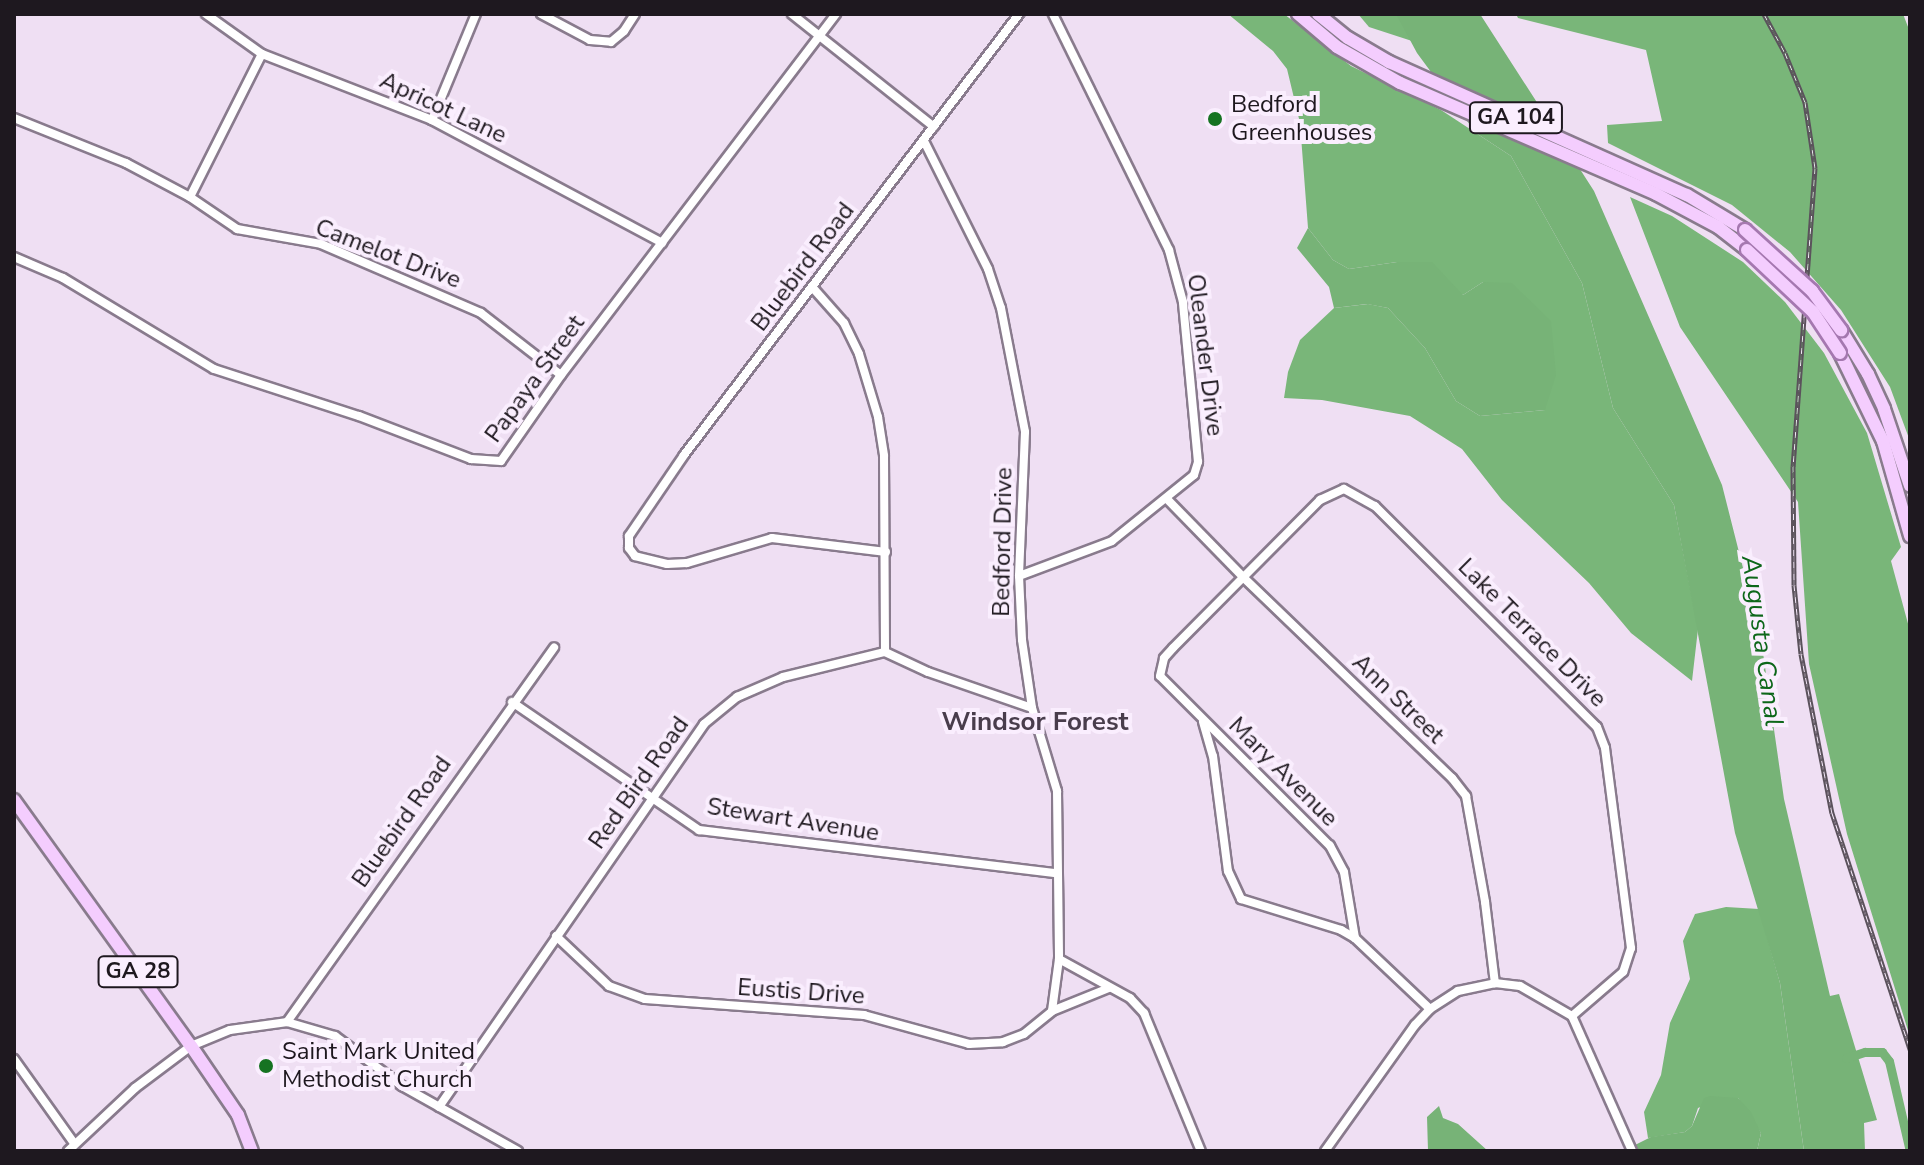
<!DOCTYPE html>
<html>
<head>
<meta charset="utf-8">
<style>
  body { margin:0 }
  #map { position:relative; width:1924px; height:1165px; overflow:hidden; background:#efdff3; font-family:"Nunito Sans",sans-serif }
  div>[style] { position:absolute }
  [style*='--x'] { left:calc(var(--x)*1px); top:calc(var(--y)*1px); width:calc(var(--w)*1px); rotate:calc(var(--a)*1deg) }
  .forest>* { inset:0; background:#79b679 }
  .water>* { inset:0; background:#77b377 }
  .canal>* { height:9px; margin:-4.5px; padding:0 4.5px; transform-origin:4.5px; border-radius:4.5px; background:#77b377 }
  .roads { filter:drop-shadow(2px 0 #897b8d) drop-shadow(-2px 0 #897b8d) drop-shadow(0 2px #897b8d) drop-shadow(0 -2px #897b8d) }
  .minor>* { height:8px; margin:-4px; padding:0 4px; transform-origin:4px; border-radius:4px; background:#fff }
  .primary>* { height:12px; margin:-6px; padding:0 6px; transform-origin:6px; border-radius:6px; background:#f4cdfe }
  .rail>* { height:5px; margin-top:-2.5px; transform-origin:0; background:repeating-linear-gradient(90deg,#faeefe 0 6px,#5b525c 0 12px); box-sizing:border-box; border-block:2px solid #5b525c }
  .bridges { filter:drop-shadow(2px 0 #a578b0) drop-shadow(-2px 0 #a578b0) drop-shadow(0 2px #a578b0) drop-shadow(0 -2px #a578b0) }
  .primary-bridge>* { height:12px; margin:-6px; padding:0 6px; transform-origin:6px; border-radius:6px; background:#f4cdfe }
  .dots>* { width:22px; height:22px; translate:-50% -50%; box-sizing:border-box; border:4px solid #faeefe; border-radius:50% }
  span { translate:-50% -50%; white-space:nowrap; text-align:center; line-height:1.15; -webkit-text-stroke:8px #faeefe; paint-order:stroke }
  .shield-label span { padding:2px 6px; background:#faeefe; border:2px solid; border-radius:6px; -webkit-text-stroke-width:0 }
  .shield-label { font-size:22px; color:#1e181f; font-weight:700 }
  .poi-label { font-size:24px; color:#1e181f }
  .left { translate:0 -50%; text-align:left }
  .street-label { font-size:24px; color:#1e181f }
  .water-label { font-size:26px; color:#0d671a; font-style:italic }
  .neighbourhood-label { font-size:26px; color:#493d4c; font-weight:700 }
  .frame { position:absolute; inset:0; border:16px solid #1e181f; pointer-events:none }
</style>
</head>
<body>
<div id="map">
  <div class="forest">
    <div style="clip-path:polygon(1228px 14px,1284px 14px,1351px 66px,1441px 110px,1511px 156px,1582px 283px,1613px 408px,1674px 505px,1698px 629px,1692px 681px,1631px 633px,1589px 583px,1502px 500px,1462px 449px,1410px 416px,1322px 400px,1284px 398px,1288px 372px,1300px 340px,1334px 308px,1368px 304px,1388px 308px,1425px 348px,1456px 401px,1480px 416px,1545px 410px,1483px 282px,1463px 295px,1397px 262px,1349px 269px,1333px 260px,1308px 228px,1300px 123px,1287px 69px,1273px 51px)"></div>
    <div style="clip-path:polygon(1358px 14px,1398px 14px,1412px 41px,1369px 27px)"></div>
    <div style="clip-path:polygon(1516px 14px,1903px 14px,1910px 32px,1910px 441px,1890px 387px,1841px 310px,1790px 252px,1732px 205px,1608px 143px,1607px 125px,1662px 121px,1646px 50px,1518px 18px)"></div>
    <div style="clip-path:polygon(1630px 197px,1672px 216px,1743px 262px,1785px 302px,1824px 353px,1867px 433px,1901px 547px,1891px 561px,1910px 631px,1910px 1037px,1847px 834px,1809px 664px,1798px 502px,1680px 327px)"></div>
    <div style="clip-path:polygon(1726px 907px,1759px 909px,1780px 983px,1804px 1151px,1757px 1151px,1761px 1133px,1738px 1098px,1724px 1098px,1698px 1108px,1692px 1126px,1685px 1132px,1648px 1138px,1644px 1112px,1661px 1075px,1670px 1023px,1690px 979px,1683px 941px,1695px 914px)"></div>
  </div>
  <div class="water">
    <div style="clip-path:polygon(1396px 14px,1480px 14px,1594px 191px,1722px 485px,1761px 639px,1784px 799px,1830px 996px,1839px 994px,1877px 1120px,1864px 1123px,1865px 1151px,1804px 1151px,1780px 983px,1735px 833px,1674px 505px,1613px 408px,1582px 283px,1511px 156px,1476px 133px,1417px 53px)"></div>
    <div style="clip-path:polygon(1308px 228px,1333px 260px,1349px 269px,1397px 262px,1432px 262px,1463px 295px,1483px 282px,1512px 283px,1551px 321px,1556px 375px,1545px 410px,1480px 416px,1456px 401px,1425px 348px,1388px 308px,1367px 304px,1334px 308px,1329px 287px,1297px 248px)"></div>
    <div style="clip-path:polygon(1710px 1096px,1738px 1098px,1751px 1112px,1761px 1133px,1757px 1151px,1623px 1151px,1651px 1137px,1685px 1132px,1692px 1126px,1704px 1098px)"></div>
    <div style="clip-path:polygon(1439px 1106px,1443px 1118px,1458px 1124px,1488px 1151px,1428px 1151px,1427px 1117px)"></div>
  </div>
  <div class="canal">
    <div style="--x:1846;--y:1058;--w:20;--a:-18"></div>
    <div style="--x:1865;--y:1052;--w:17;--a:0"></div>
    <div style="--x:1882;--y:1052;--w:11;--a:52"></div>
    <div style="--x:1889;--y:1061;--w:92;--a:76.9"></div>
  </div>
  <div class="roads">
    <div class="minor">
      <div style="--x:206;--y:14;--w:69;--a:35.5"></div>
      <div style="--x:262;--y:54;--w:182;--a:21.2"></div>
      <div style="--x:432;--y:120;--w:261;--a:28.1"></div>
      <div style="--x:541;--y:14;--w:55;--a:28"></div>
      <div style="--x:590;--y:40;--w:21;--a:5"></div>
      <div style="--x:611;--y:42;--w:17;--a:-40"></div>
      <div style="--x:624;--y:31;--w:20;--a:-57"></div>
      <div style="--x:792;--y:14;--w:181;--a:38.5"></div>
      <div style="--x:14;--y:118;--w:121;--a:21.9"></div>
      <div style="--x:126;--y:163;--w:72;--a:28"></div>
      <div style="--x:190;--y:197;--w:57;--a:34.2"></div>
      <div style="--x:237;--y:229;--w:85;--a:10.1"></div>
      <div style="--x:321;--y:244;--w:174;--a:23.3"></div>
      <div style="--x:481;--y:313;--w:101;--a:37.8"></div>
      <div style="--x:432;--y:120;--w:115;--a:-67.5"></div>
      <div style="--x:924;--y:141;--w:143;--a:63.4"></div>
      <div style="--x:988;--y:269;--w:41;--a:71.6"></div>
      <div style="--x:1001;--y:308;--w:126;--a:79"></div>
      <div style="--x:1025;--y:432;--w:144;--a:92.4"></div>
      <div style="--x:1019;--y:576;--w:64;--a:87.3"></div>
      <div style="--x:1022;--y:640;--w:69;--a:81.6"></div>
      <div style="--x:1032;--y:708;--w:87;--a:73.2"></div>
      <div style="--x:1057;--y:791;--w:168;--a:89.3"></div>
      <div style="--x:1059;--y:959;--w:52;--a:97.7"></div>
      <div style="--x:190;--y:197;--w:160;--a:-63.3"></div>
      <div style="--x:14;--y:257;--w:53;--a:23.2"></div>
      <div style="--x:63;--y:278;--w:176;--a:31.1"></div>
      <div style="--x:214;--y:369;--w:152;--a:18"></div>
      <div style="--x:359;--y:416;--w:120;--a:21"></div>
      <div style="--x:471;--y:459;--w:30;--a:4"></div>
      <div style="--x:501;--y:461;--w:105;--a:-55.1"></div>
      <div style="--x:561;--y:375;--w:454;--a:-52.7"></div>
      <div style="--x:813;--y:288;--w:47;--a:48.5"></div>
      <div style="--x:844;--y:323;--w:34;--a:64"></div>
      <div style="--x:859;--y:354;--w:66;--a:73.2"></div>
      <div style="--x:878;--y:417;--w:39;--a:81"></div>
      <div style="--x:884;--y:456;--w:196;--a:89.7"></div>
      <div style="--x:1167;--y:499;--w:110;--a:45.7"></div>
      <div style="--x:1244;--y:578;--w:289;--a:43.9"></div>
      <div style="--x:1452;--y:778;--w:23;--a:52"></div>
      <div style="--x:1466;--y:796;--w:108;--a:79.8"></div>
      <div style="--x:1485;--y:902;--w:82;--a:83"></div>
      <div style="--x:886;--y:552;--w:115;--a:-173"></div>
      <div style="--x:772;--y:538;--w:89;--a:163.6"></div>
      <div style="--x:687;--y:563;--w:20;--a:177"></div>
      <div style="--x:667;--y:564;--w:33;--a:-166"></div>
      <div style="--x:635;--y:556;--w:10;--a:-127"></div>
      <div style="--x:629;--y:548;--w:12;--a:-90"></div>
      <div style="--x:629;--y:536;--w:98;--a:-55.8"></div>
      <div style="--x:684;--y:455;--w:554;--a:-52.78"></div>
      <div style="--x:1019;--y:576;--w:99;--a:-20.6"></div>
      <div style="--x:1112;--y:541;--w:105;--a:-38.8"></div>
      <div style="--x:1194;--y:475;--w:14;--a:-73"></div>
      <div style="--x:1198;--y:462;--w:161;--a:-95.4"></div>
      <div style="--x:1183;--y:302;--w:54;--a:-105.1"></div>
      <div style="--x:1169;--y:250;--w:263;--a:-116.2"></div>
      <div style="--x:885;--y:652;--w:47;--a:24.9"></div>
      <div style="--x:928;--y:672;--w:110;--a:19.1"></div>
      <div style="--x:512;--y:702;--w:227;--a:34.4"></div>
      <div style="--x:699;--y:830;--w:360;--a:6.9"></div>
      <div style="--x:1203;--y:722;--w:35;--a:74"></div>
      <div style="--x:1213;--y:756;--w:116;--a:82.6"></div>
      <div style="--x:1228;--y:871;--w:31;--a:65"></div>
      <div style="--x:1241;--y:899;--w:105;--a:17.2"></div>
      <div style="--x:1341;--y:930;--w:16;--a:30"></div>
      <div style="--x:556;--y:936;--w:73;--a:43.3"></div>
      <div style="--x:609;--y:986;--w:38;--a:20"></div>
      <div style="--x:645;--y:999;--w:220;--a:4.2"></div>
      <div style="--x:864;--y:1015;--w:109;--a:15.4"></div>
      <div style="--x:969;--y:1044;--w:34;--a:-3"></div>
      <div style="--x:1003;--y:1042;--w:22;--a:-21"></div>
      <div style="--x:1024;--y:1034;--w:36;--a:-39"></div>
      <div style="--x:1052;--y:1011;--w:61;--a:-22"></div>
      <div style="--x:1059;--y:959;--w:81;--a:28.8"></div>
      <div style="--x:1130;--y:998;--w:21;--a:47"></div>
      <div style="--x:1144;--y:1013;--w:149;--a:67.6"></div>
      <div style="--x:1430;--y:1009;--w:103;--a:-136.6"></div>
      <div style="--x:1355;--y:938;--w:67;--a:-99.5"></div>
      <div style="--x:1344;--y:872;--w:30;--a:-118"></div>
      <div style="--x:1330;--y:846;--w:240;--a:-135"></div>
      <div style="--x:1160;--y:676;--w:18;--a:-77"></div>
      <div style="--x:1164;--y:658;--w:13;--a:-48"></div>
      <div style="--x:1173;--y:648;--w:209;--a:-45.2"></div>
      <div style="--x:1320;--y:500;--w:26;--a:-25"></div>
      <div style="--x:1344;--y:489;--w:35;--a:29"></div>
      <div style="--x:1375;--y:506;--w:313;--a:44.9"></div>
      <div style="--x:1597;--y:727;--w:22;--a:69"></div>
      <div style="--x:1605;--y:748;--w:202;--a:82.6"></div>
      <div style="--x:1631;--y:948;--w:25;--a:108"></div>
      <div style="--x:1623;--y:972;--w:67;--a:139.2"></div>
      <div style="--x:287;--y:1022;--w:460;--a:-54.5"></div>
      <div style="--x:14;--y:1059;--w:103;--a:54.5"></div>
      <div style="--x:439;--y:1107;--w:466;--a:-55.3"></div>
      <div style="--x:704;--y:724;--w:43;--a:-39.3"></div>
      <div style="--x:737;--y:697;--w:50;--a:-23.5"></div>
      <div style="--x:783;--y:677;--w:105;--a:-13.8"></div>
      <div style="--x:68;--y:1151;--w:92;--a:-43.2"></div>
      <div style="--x:135;--y:1088;--w:70;--a:-36.9"></div>
      <div style="--x:191;--y:1046;--w:42;--a:-22.3"></div>
      <div style="--x:230;--y:1030;--w:58;--a:-8"></div>
      <div style="--x:287;--y:1022;--w:50;--a:16.3"></div>
      <div style="--x:335;--y:1036;--w:84;--a:36.7"></div>
      <div style="--x:402;--y:1086;--w:133;--a:29.3"></div>
      <div style="--x:1325;--y:1151;--w:155;--a:-54.5"></div>
      <div style="--x:1415;--y:1025;--w:22;--a:-47"></div>
      <div style="--x:1430;--y:1009;--w:33;--a:-33"></div>
      <div style="--x:1458;--y:991;--w:38;--a:-12"></div>
      <div style="--x:1495;--y:983;--w:25;--a:7"></div>
      <div style="--x:1520;--y:986;--w:60;--a:30"></div>
      <div style="--x:1572;--y:1016;--w:148;--a:66"></div>
    </div>
    <div class="primary">
      <div style="--x:1298;--y:14;--w:51;--a:40.2"></div>
      <div style="--x:1337;--y:47;--w:73;--a:29.7"></div>
      <div style="--x:1400;--y:83;--w:279;--a:23.4"></div>
      <div style="--x:1656;--y:194;--w:70;--a:28"></div>
      <div style="--x:1718;--y:227;--w:37;--a:38"></div>
      <div style="--x:1318;--y:14;--w:38;--a:39"></div>
      <div style="--x:1348;--y:38;--w:48;--a:30.3"></div>
      <div style="--x:1389;--y:62;--w:326;--a:24.1"></div>
      <div style="--x:1687;--y:195;--w:68;--a:31.1"></div>
      <div style="--x:1841;--y:330;--w:52;--a:58.5"></div>
      <div style="--x:1868;--y:374;--w:38;--a:65"></div>
      <div style="--x:1884;--y:409;--w:81;--a:71.3"></div>
      <div style="--x:1840;--y:353;--w:98;--a:64"></div>
      <div style="--x:1883;--y:441;--w:99;--a:74.1"></div>
      <div style="--x:14;--y:800;--w:303;--a:54.3"></div>
      <div style="--x:191;--y:1046;--w:83;--a:55.7"></div>
      <div style="--x:238;--y:1115;--w:39;--a:69"></div>
    </div>
  </div>
  <div class="rail">
    <div style="--x:1764;--y:14;--w:44;--a:61.7"></div>
    <div style="--x:1785;--y:53;--w:53;--a:67.8"></div>
    <div style="--x:1805;--y:102;--w:67;--a:81.4"></div>
    <div style="--x:1815;--y:168;--w:299;--a:94.2"></div>
    <div style="--x:1793;--y:466;--w:119;--a:89.5"></div>
    <div style="--x:1794;--y:585;--w:69;--a:84.2"></div>
    <div style="--x:1801;--y:654;--w:162;--a:79"></div>
    <div style="--x:1832;--y:813;--w:249;--a:71.7"></div>
  </div>
  <div class="bridges">
    <div class="primary-bridge">
      <div style="--x:1745;--y:230;--w:91;--a:42.3"></div>
      <div style="--x:1812;--y:291;--w:49;--a:53.4"></div>
      <div style="--x:1747;--y:250;--w:91;--a:43.2"></div>
      <div style="--x:1813;--y:312;--w:49;--a:56.6"></div>
    </div>
  </div>
  <div class="dots">
    <div style="left:1215px;top:119px;background:#167322"></div>
    <div style="left:266px;top:1066px;background:#167322"></div>
  </div>
  <div class="shield-label">
    <span style="left:1516px;top:118px">GA 104</span>
    <span style="left:138px;top:972px">GA 28</span>
  </div>
  <div class="poi-label">
    <span class="left" style="left:1231px;top:119px">Bedford<br>Greenhouses</span>
    <span class="left" style="left:282px;top:1066px">Saint Mark United<br>Methodist Church</span>
  </div>
  <div class="street-label">
    <span style="left:443px;top:108px;rotate:25deg">Apricot Lane</span>
    <span style="left:388px;top:254px;rotate:21deg">Camelot Drive</span>
    <span style="left:803px;top:267px;rotate:-53deg">Bluebird Road</span>
    <span style="left:1205px;top:355px;rotate:83deg">Oleander Drive</span>
    <span style="left:535px;top:379px;rotate:-54deg">Papaya Street</span>
    <span style="left:1003px;top:542px;rotate:-89deg">Bedford Drive</span>
    <span style="left:1532px;top:633px;rotate:45deg">Lake Terrace Drive</span>
    <span style="left:1398px;top:699px;rotate:44deg">Ann Street</span>
    <span style="left:1283px;top:772px;rotate:45deg">Mary Avenue</span>
    <span style="left:639px;top:783px;rotate:-55deg">Red Bird Road</span>
    <span style="left:793px;top:820px;rotate:9deg">Stewart Avenue</span>
    <span style="left:402px;top:822px;rotate:-55deg">Bluebird Road</span>
    <span style="left:801px;top:992px;rotate:4deg">Eustis Drive</span>
  </div>
  <div class="water-label">
    <span style="left:1762px;top:641px;rotate:82deg">Augusta Canal</span>
  </div>
  <div class="neighbourhood-label">
    <span style="left:1035px;top:722px">Windsor Forest</span>
  </div>
  <div class="frame"></div>
</div>
</body>
</html>
